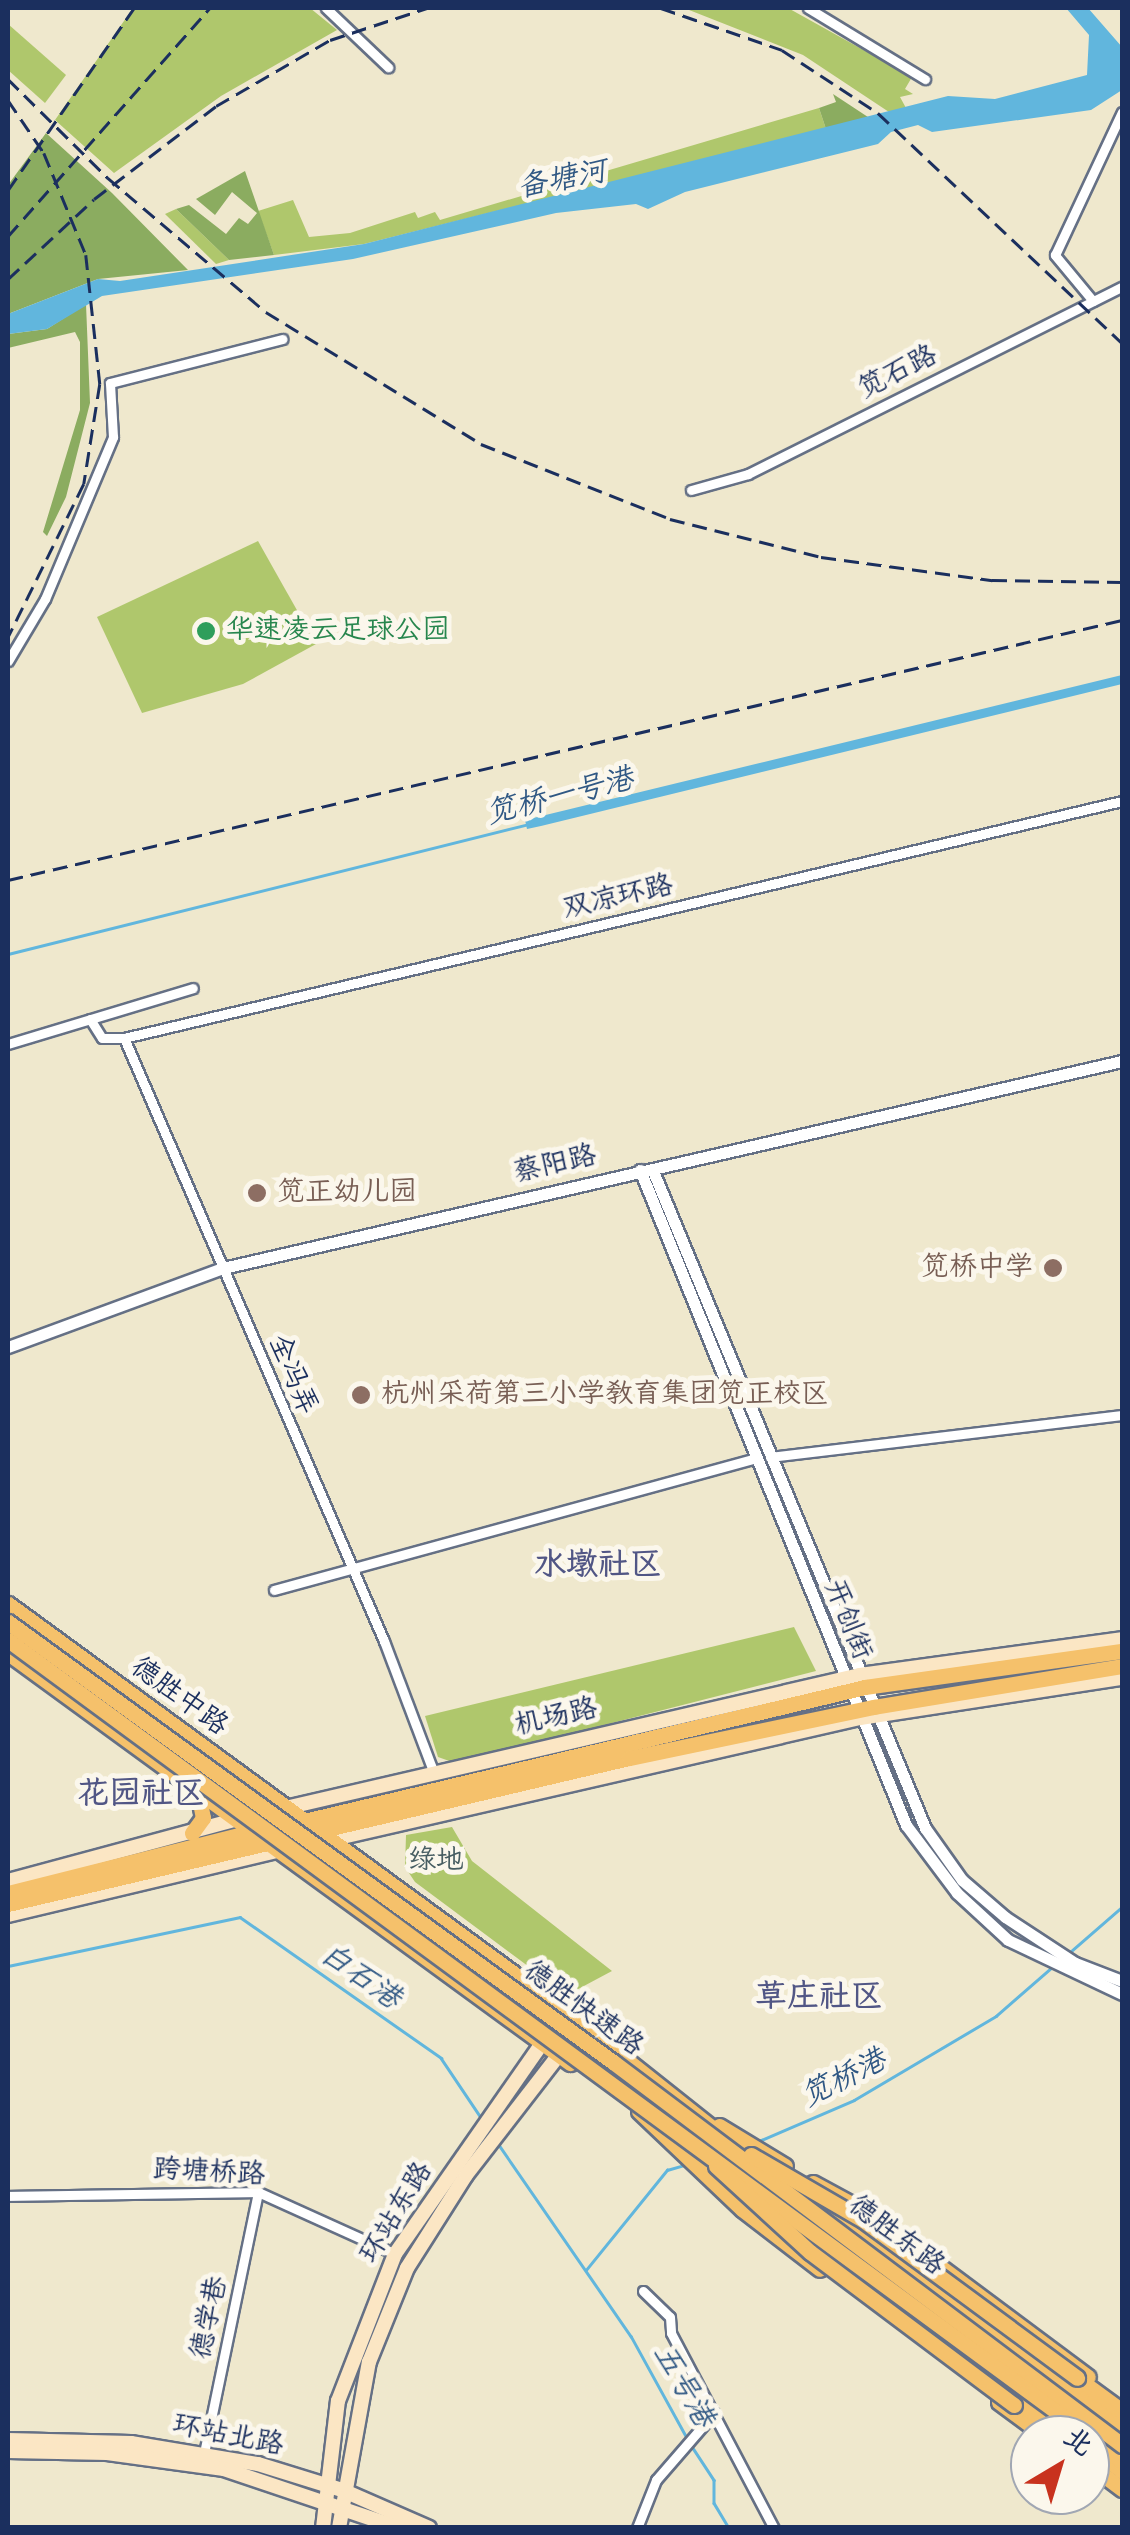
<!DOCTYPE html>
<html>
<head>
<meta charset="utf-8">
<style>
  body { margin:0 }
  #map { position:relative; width:1130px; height:2535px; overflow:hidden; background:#efe8cd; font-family:Kalam,"LXGW WenKai TC",sans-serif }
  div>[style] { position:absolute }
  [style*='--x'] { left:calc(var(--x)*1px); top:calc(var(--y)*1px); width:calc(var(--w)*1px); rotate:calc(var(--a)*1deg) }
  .green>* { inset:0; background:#afc76c }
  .forest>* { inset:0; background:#8bac60 }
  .water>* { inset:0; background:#61b6dd }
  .stream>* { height:2.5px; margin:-1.25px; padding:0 1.25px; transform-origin:1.25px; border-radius:1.25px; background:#61b6dd }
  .roads { filter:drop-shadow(2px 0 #657085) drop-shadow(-2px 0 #657085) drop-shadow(0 2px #657085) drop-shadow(0 -2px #657085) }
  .minor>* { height:9px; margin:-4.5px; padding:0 4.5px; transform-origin:4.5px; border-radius:4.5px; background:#fff }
  .tertiary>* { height:11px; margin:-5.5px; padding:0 5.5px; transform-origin:5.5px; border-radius:5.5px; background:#fff }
  .secondary>* { height:14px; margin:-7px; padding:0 7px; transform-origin:7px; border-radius:7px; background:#fbe6c4 }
  .primary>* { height:15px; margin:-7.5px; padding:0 7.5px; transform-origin:7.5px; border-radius:7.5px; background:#f5c16b }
  .trunk>* { height:15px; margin:-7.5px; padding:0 7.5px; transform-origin:7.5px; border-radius:7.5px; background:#f5c16b }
  .rail>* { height:2.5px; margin-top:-1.25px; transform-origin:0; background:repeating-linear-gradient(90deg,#1b2f5e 0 15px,transparent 0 23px) }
  .bridges { filter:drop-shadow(2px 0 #657085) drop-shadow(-2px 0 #657085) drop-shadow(0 2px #657085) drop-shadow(0 -2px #657085) }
  .trunk-bridge>* { height:15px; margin:-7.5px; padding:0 7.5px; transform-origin:7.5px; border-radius:7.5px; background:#f5c16b }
  .dots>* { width:28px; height:28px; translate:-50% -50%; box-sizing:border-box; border:5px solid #fbf7ec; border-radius:50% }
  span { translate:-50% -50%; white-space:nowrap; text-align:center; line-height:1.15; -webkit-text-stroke:10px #fbf7ec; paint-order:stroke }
  .street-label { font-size:28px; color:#1b2f5e }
  .leisure-label { font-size:28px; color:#27864d }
  .left { translate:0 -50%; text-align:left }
  .education-label { font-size:28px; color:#785e54 }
  .right { translate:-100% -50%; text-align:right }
  .park-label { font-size:28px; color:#475d62 }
  .water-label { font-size:30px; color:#305884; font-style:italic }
  .quarter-label { font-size:32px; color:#515685; font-weight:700 }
  .frame { position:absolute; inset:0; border:10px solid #1b2f5e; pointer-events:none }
  .north { position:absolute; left:1010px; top:2415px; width:100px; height:100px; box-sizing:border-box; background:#fbf7ec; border:2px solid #a1a7b3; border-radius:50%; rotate:38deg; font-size:28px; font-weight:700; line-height:40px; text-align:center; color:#1b2f5e }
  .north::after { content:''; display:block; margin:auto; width:35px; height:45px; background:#c8321e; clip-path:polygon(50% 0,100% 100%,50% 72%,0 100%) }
</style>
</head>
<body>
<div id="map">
  <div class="green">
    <div style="clip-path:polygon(133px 8px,310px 8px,337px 30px,221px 96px,114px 173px,55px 120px)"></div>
    <div style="clip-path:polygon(684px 8px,788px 8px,912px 77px,905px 89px,913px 94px,900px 97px,906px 108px,892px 114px,803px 55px)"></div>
    <div style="clip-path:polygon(8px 24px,66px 75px,45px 103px,8px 70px)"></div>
    <div style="clip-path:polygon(819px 108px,826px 129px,364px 244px,274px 255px,258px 211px,293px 200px,309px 237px,350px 233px,415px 212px,418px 218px,435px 212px,440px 220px)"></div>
    <div style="clip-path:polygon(176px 209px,229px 260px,216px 264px,165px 214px)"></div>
    <div style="clip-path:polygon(258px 541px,316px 644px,243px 684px,142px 713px,97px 617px)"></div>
    <div style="clip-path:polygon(794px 1627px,816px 1671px,455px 1763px,438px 1757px,425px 1716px)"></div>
    <div style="clip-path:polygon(452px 1827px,472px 1861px,612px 1971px,567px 1995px,415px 1882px,405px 1867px,406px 1835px)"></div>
  </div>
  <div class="forest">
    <div style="clip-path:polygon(833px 94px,871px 119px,826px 129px,819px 108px,836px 102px)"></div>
    <div style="clip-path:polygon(46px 133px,112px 193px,188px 270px,98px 279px,8px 314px,8px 185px)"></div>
    <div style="clip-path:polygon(245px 171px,274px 255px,229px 260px,176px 209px,189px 205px,226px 234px,239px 218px,248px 224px,257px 213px,232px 192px,215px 215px,196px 199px)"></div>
    <div style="clip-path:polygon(86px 304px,90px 403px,66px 497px,47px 536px,43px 532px,80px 410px,80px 342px,75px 332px,8px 348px,8px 334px,47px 329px)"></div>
  </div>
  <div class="water">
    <div style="clip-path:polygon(1066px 8px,1088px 8px,1122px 47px,1122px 90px,1091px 110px,932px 132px,918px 125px,891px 132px,878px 144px,685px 192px,648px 209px,636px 204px,556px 213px,353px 259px,102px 296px,47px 329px,8px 334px,8px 314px,98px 279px,120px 281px,364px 244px,948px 96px,995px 99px,1087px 75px,1089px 35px)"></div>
    <div style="clip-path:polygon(1122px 675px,1122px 684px,541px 826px,527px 829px,525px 820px)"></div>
  </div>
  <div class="stream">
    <div style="--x:8;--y:954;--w:537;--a:-14.01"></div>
    <div style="--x:1069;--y:1953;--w:70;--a:-41"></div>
    <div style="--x:8;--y:1966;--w:237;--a:-11.9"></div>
    <div style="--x:240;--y:1917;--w:246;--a:35"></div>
    <div style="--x:441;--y:2058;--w:73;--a:56.1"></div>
    <div style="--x:759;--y:2141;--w:103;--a:-23.3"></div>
    <div style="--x:854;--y:2100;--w:165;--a:-30.6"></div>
    <div style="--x:996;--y:2016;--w:73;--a:-41.1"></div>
    <div style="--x:497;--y:2142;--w:236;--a:55.4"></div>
    <div style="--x:631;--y:2336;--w:116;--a:61.2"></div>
    <div style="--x:586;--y:2270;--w:129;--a:-51"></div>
    <div style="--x:667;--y:2170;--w:18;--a:-16"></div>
    <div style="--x:691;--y:2445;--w:42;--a:56.7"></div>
    <div style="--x:714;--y:2480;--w:23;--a:90"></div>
    <div style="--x:714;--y:2503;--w:29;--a:59"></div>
  </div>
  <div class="roads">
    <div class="minor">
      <div style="--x:326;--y:8;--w:86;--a:43.6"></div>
      <div style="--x:808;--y:8;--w:137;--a:31.3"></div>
      <div style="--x:1093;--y:301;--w:60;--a:-129.6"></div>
      <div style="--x:1055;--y:255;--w:158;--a:-64.9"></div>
      <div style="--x:691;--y:490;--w:59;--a:-15.7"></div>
      <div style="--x:748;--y:474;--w:418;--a:-26.6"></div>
      <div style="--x:8;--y:661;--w:72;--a:-59.2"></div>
      <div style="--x:45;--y:599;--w:176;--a:-67.2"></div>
      <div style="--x:113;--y:437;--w:54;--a:-93.2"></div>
      <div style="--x:110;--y:383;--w:178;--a:-14.3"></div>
      <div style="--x:90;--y:1019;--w:22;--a:58"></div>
      <div style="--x:102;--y:1038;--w:22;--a:0"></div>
      <div style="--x:124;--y:1038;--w:657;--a:66.68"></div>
      <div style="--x:384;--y:1641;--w:141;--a:69.3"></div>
      <div style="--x:124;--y:1038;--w:1026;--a:-13.36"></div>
      <div style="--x:8;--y:1044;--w:193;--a:-16.8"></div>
      <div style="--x:770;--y:1457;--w:354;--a:-6.8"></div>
      <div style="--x:274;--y:1590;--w:499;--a:-15.3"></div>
      <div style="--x:8;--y:2196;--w:250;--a:-0.9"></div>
      <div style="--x:258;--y:2192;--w:150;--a:24.3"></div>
      <div style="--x:643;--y:2291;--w:37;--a:44"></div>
      <div style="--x:670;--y:2317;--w:16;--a:86"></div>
      <div style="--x:671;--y:2333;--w:221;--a:62.2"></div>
      <div style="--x:204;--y:2453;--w:267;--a:-78.3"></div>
      <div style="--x:637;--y:2528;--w:52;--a:-68.4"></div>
      <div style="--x:656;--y:2480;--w:89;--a:-49.1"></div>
    </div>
    <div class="tertiary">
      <div style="--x:640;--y:1170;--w:707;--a:67.9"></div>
      <div style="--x:906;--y:1825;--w:85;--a:53.1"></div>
      <div style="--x:957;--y:1893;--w:69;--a:42.7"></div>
      <div style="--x:1008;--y:1940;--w:126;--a:25.3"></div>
      <div style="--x:653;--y:1171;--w:711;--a:67.51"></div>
      <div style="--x:925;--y:1828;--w:64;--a:54.6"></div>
      <div style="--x:962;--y:1880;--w:57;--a:40.7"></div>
      <div style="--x:1005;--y:1917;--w:84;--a:33.3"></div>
      <div style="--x:1075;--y:1963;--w:50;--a:21"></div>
      <div style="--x:8;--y:1347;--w:229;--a:-20.2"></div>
      <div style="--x:223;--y:1268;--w:923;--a:-12.97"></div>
    </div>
    <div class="secondary">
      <div style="--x:281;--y:1809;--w:594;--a:-13.03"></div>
      <div style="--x:860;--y:1675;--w:264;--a:-7.8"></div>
      <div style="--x:325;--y:1841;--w:549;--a:-12.95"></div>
      <div style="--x:860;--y:1718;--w:265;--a:-8.7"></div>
      <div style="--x:8;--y:1881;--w:241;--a:-15.1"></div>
      <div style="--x:8;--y:1915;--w:284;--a:-13.4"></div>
      <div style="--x:8;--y:2440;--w:123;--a:1.4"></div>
      <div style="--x:131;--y:2443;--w:129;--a:9.4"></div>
      <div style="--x:258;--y:2464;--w:88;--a:17.2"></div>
      <div style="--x:342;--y:2490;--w:95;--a:23.6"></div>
      <div style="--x:8;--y:2451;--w:99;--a:1.2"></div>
      <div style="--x:107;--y:2453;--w:118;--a:7.8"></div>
      <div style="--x:224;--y:2469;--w:185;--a:18.6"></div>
      <div style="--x:323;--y:2528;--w:128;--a:-83.3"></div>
      <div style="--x:338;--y:2401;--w:158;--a:-68.8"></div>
      <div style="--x:395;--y:2254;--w:294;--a:-55.1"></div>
      <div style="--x:339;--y:2528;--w:169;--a:-79.8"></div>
      <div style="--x:369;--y:2362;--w:101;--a:-68"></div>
      <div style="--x:407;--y:2268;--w:110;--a:-57.6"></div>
      <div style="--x:466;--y:2175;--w:190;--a:-52.3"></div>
    </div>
    <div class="primary">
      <div style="--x:8;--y:1604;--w:690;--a:36.16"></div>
      <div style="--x:565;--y:2011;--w:206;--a:38.5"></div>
      <div style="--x:8;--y:1653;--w:696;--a:36.11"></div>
      <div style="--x:300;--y:1822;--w:581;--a:-13.44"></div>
      <div style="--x:865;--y:1687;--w:260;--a:-8"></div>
      <div style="--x:192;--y:1833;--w:19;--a:-54"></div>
      <div style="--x:203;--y:1818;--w:26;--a:-101"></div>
      <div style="--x:8;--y:1893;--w:258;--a:-14.1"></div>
      <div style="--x:8;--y:1904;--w:638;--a:-13.23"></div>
      <div style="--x:629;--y:1758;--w:250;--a:-11.8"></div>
      <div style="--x:874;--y:1707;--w:251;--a:-9.4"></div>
      <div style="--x:639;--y:2111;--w:142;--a:43.6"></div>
      <div style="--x:742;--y:2209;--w:98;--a:37.6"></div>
      <div style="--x:719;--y:2126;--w:77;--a:31.2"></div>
      <div style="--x:813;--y:2183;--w:63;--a:28.6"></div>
      <div style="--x:868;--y:2213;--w:274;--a:36.7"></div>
      <div style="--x:999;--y:2402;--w:56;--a:36.3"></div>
      <div style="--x:1048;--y:2414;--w:34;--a:38"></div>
      <div style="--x:1090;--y:2446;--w:41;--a:38"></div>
    </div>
    <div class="trunk">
      <div style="--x:805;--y:2199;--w:73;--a:31.5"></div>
      <div style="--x:867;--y:2237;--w:318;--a:36.7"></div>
      <div style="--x:802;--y:2231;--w:72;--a:40.5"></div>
      <div style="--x:1077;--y:2378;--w:56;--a:36.3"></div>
      <div style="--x:1006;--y:2392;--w:71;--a:37.5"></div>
      <div style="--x:1090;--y:2437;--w:40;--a:37"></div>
      <div style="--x:1090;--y:2465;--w:40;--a:37"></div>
    </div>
  </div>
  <div class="rail">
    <div style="--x:661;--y:8;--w:128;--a:19.1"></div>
    <div style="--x:782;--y:50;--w:115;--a:33.3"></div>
    <div style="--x:878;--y:113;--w:335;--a:43.3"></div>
    <div style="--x:8;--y:79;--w:141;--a:44.7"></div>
    <div style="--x:108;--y:178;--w:207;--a:40.3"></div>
    <div style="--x:266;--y:312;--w:252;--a:31.5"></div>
    <div style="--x:481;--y:444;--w:203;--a:21.6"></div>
    <div style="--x:670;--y:519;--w:156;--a:14.1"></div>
    <div style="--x:821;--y:557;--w:173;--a:7.7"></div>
    <div style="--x:992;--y:580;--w:130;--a:0.9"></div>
    <div style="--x:8;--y:100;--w:64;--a:55.8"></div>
    <div style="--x:44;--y:153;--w:110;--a:67.6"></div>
    <div style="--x:86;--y:255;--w:130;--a:83.8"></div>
    <div style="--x:100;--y:384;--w:101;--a:99.1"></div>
    <div style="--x:84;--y:484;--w:172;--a:116.3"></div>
    <div style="--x:8;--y:190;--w:221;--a:-55.3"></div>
    <div style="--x:8;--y:236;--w:305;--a:-48.5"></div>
    <div style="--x:8;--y:279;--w:117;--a:-42.9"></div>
    <div style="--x:94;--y:199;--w:153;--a:-37.3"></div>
    <div style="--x:216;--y:106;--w:132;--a:-30.1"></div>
    <div style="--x:330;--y:40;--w:102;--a:-18.3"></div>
    <div style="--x:8;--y:880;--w:1144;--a:-13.14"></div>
  </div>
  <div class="bridges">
    <div class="trunk-bridge">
      <div style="--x:8;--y:1622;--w:748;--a:36.03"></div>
      <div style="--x:613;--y:2062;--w:637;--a:36.96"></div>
      <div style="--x:8;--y:1640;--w:1341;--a:36.36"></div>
      <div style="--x:751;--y:2155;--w:129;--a:30.1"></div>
      <div style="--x:863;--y:2220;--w:266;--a:36.4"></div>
      <div style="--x:716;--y:2166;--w:127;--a:42.5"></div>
      <div style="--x:810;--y:2252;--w:255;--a:36.9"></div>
    </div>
  </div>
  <div class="dots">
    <div style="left:206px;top:631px;background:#2e9e5b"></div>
    <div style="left:257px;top:1193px;background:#8d6e63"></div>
    <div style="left:1053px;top:1268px;background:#8d6e63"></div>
    <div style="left:361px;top:1395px;background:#8d6e63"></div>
  </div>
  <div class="street-label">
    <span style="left:898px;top:373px;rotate:-27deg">笕石路</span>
    <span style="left:618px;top:898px;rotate:-13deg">双凉环路</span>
    <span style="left:555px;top:1165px;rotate:-13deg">蔡阳路</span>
    <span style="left:292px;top:1375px;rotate:67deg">全冯弄</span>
    <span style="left:847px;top:1620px;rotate:68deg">开创街</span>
    <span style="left:179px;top:1697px;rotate:36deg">德胜中路</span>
    <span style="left:556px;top:1718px;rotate:-13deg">机场路</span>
    <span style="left:583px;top:2009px;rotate:36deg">德胜快速路</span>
    <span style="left:209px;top:2173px;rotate:3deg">跨塘桥路</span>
    <span style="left:397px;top:2213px;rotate:-59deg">环站东路</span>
    <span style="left:896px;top:2236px;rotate:37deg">德胜东路</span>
    <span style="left:210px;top:2318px;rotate:-78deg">德学巷</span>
    <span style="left:228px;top:2436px;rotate:11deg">环站北路</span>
  </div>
  <div class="leisure-label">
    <span class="left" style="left:226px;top:631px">华速凌云足球公园</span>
  </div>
  <div class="education-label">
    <span class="left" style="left:277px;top:1193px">笕正幼儿园</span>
    <span class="right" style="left:1033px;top:1268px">笕桥中学</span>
    <span class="left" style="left:381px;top:1395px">杭州采荷第三小学教育集团笕正校区</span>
  </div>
  <div class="park-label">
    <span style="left:436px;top:1861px">绿地</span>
  </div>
  <div class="water-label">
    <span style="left:562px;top:180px;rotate:-11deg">备塘河</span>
    <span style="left:560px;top:797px;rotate:-14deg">笕桥一号港</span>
    <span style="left:360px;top:1977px;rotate:35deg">白石港</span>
    <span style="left:844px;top:2079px;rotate:-27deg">笕桥港</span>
    <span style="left:683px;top:2386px;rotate:60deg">五号港</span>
  </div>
  <div class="quarter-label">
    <span style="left:598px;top:1566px">水墩社区</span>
    <span style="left:141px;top:1795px">花园社区</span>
    <span style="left:819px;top:1998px">草庄社区</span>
  </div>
  <div class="frame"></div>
  <div class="north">北</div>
</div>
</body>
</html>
